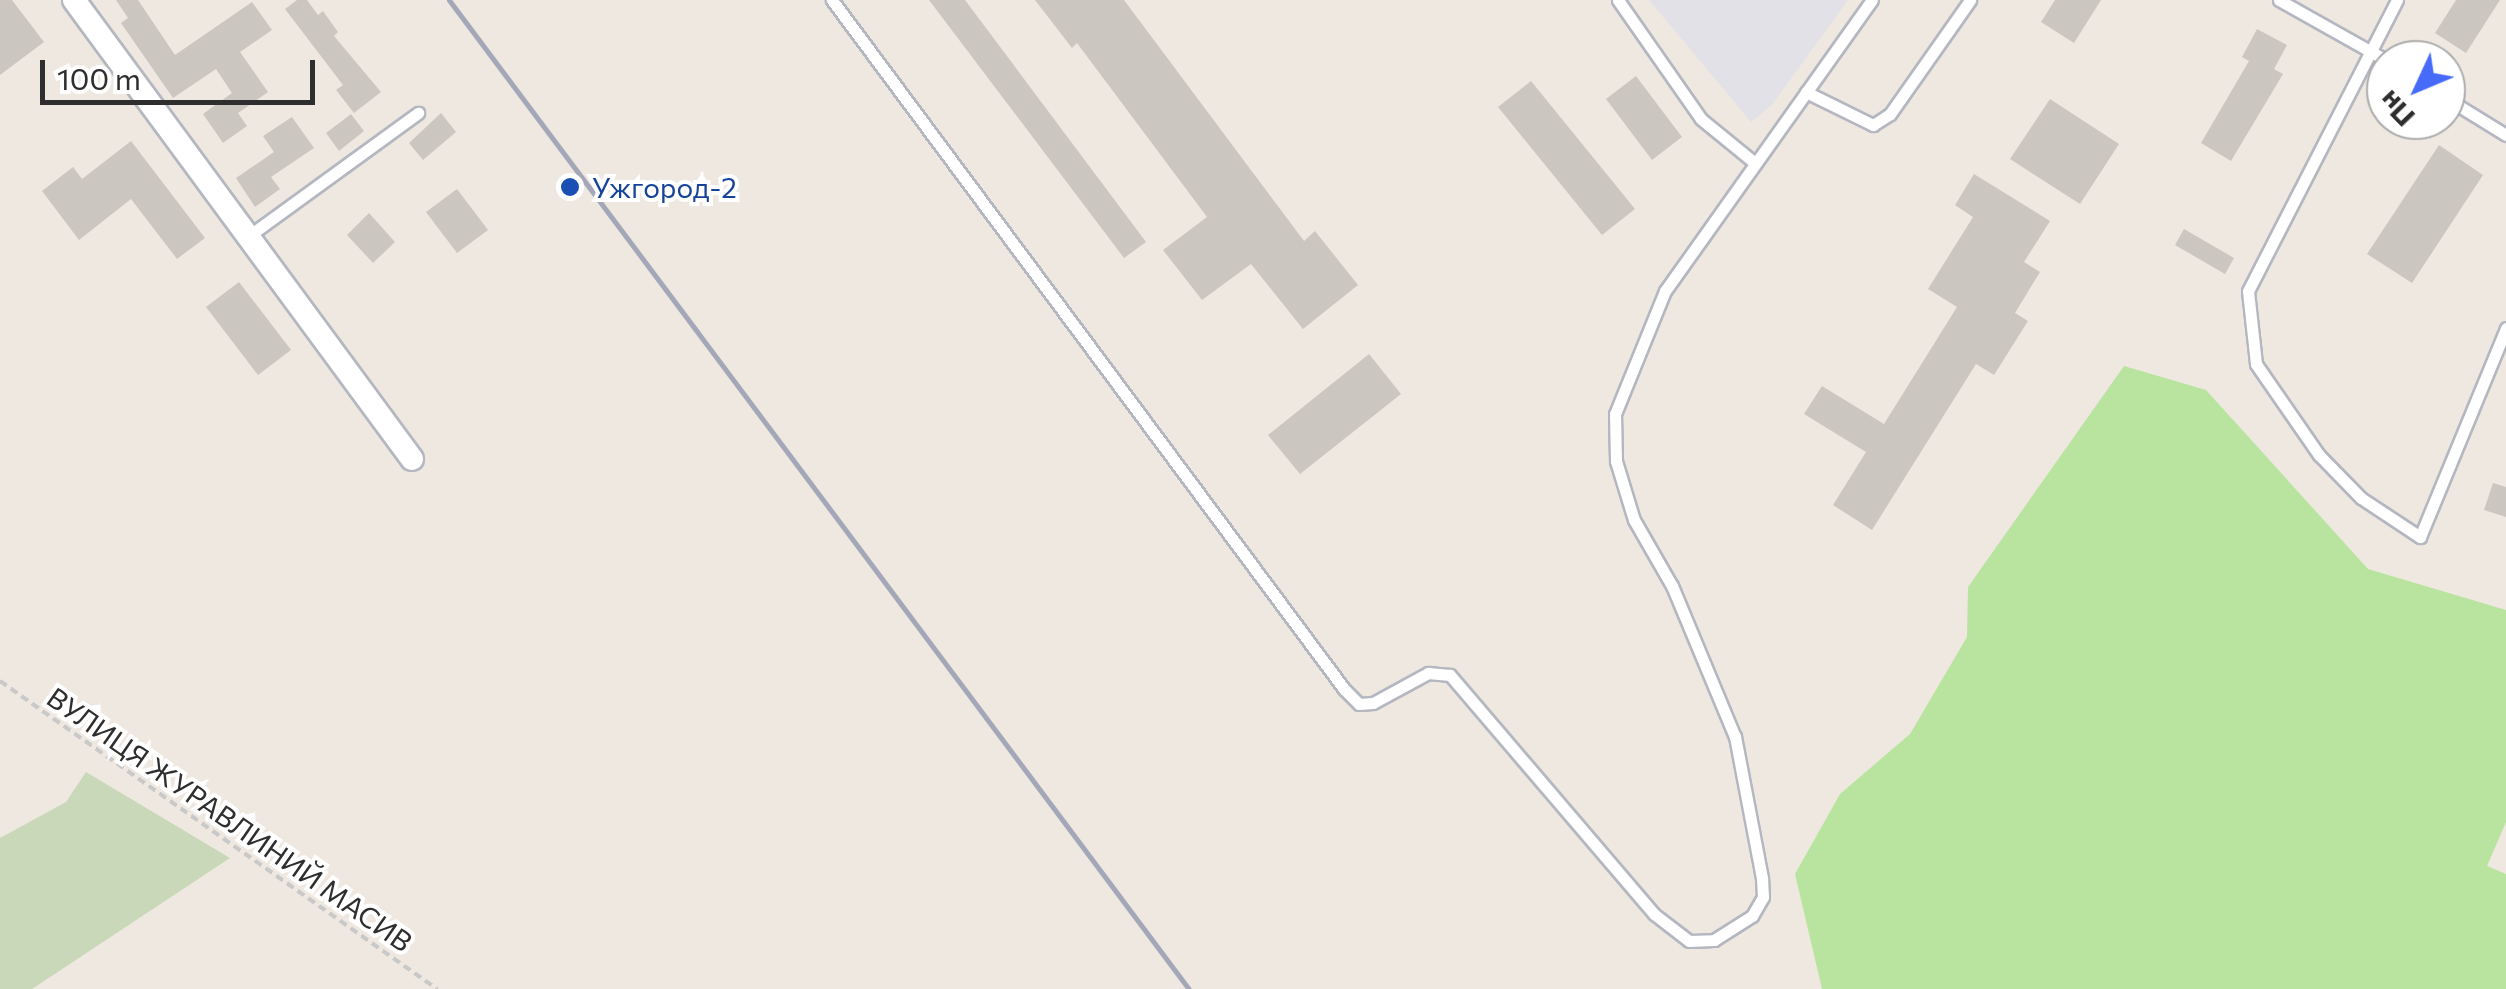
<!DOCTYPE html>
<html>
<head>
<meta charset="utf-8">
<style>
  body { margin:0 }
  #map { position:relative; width:2506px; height:989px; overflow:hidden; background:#efe8e1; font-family:Commissioner,sans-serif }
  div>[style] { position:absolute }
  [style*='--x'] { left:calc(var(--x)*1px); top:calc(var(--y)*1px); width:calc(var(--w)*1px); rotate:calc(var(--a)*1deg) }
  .industrial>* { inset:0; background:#e3e1e8 }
  .green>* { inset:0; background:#b8e49f }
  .cemetery>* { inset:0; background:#c9d8b8 }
  .building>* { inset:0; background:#cbc6bf }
  .path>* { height:4px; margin-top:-2px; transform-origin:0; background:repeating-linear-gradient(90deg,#c9c9c9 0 8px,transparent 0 13px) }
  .roads { filter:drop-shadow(2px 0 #b4b7c0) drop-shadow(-2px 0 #b4b7c0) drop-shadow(0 2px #b4b7c0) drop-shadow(0 -2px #b4b7c0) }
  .service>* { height:11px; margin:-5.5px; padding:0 5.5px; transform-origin:5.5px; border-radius:5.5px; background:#fff }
  .minor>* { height:22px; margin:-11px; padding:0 11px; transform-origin:11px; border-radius:11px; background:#fff }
  .rail>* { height:5px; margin:-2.5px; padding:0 2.5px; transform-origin:2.5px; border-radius:2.5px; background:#a3a7b7 }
  .dots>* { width:28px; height:28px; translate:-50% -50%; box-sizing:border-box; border:5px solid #fff; border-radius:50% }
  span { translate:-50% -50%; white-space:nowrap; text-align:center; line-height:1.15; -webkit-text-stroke:8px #fff; paint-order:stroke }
  .transit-label { font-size:28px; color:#164399 }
  .left { translate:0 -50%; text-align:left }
  .street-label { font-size:28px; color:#2e2e2e }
  .north { position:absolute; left:2366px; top:40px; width:100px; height:100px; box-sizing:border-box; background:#fff; border:2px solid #ababab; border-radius:50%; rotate:226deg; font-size:28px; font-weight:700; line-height:40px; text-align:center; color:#2e2e2e }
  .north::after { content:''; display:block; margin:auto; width:35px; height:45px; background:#456bf8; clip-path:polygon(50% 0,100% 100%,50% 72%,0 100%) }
  .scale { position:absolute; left:40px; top:60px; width:275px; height:45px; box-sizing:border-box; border:5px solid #2e2e2e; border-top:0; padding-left:12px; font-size:30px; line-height:35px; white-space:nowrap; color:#2e2e2e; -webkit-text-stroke:8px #fff; paint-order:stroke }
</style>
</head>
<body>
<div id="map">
  <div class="industrial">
    <div style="clip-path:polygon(1649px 0,1848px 0,1772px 105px,1751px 122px)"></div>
  </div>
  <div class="green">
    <div style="clip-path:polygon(2124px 366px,2206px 390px,2368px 569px,2506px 610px,2506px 822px,2487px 866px,2506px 874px,2506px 989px,1822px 989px,1795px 874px,1840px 794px,1910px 734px,1967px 637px,1968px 587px)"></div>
  </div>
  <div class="cemetery">
    <div style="clip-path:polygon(86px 772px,230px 858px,32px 989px,0 989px,0 838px,66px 802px)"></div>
  </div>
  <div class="building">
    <div style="clip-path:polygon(0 0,12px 0,44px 42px,0 75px)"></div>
    <div style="clip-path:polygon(116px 0,138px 0,175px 55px,252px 2px,272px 30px,240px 52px,268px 92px,238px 113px,247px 126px,223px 143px,203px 114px,232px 93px,216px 69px,173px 98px,121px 23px,128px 18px)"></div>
    <div style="clip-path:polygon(297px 0,307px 0,318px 15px,323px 11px,338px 32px,334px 36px,381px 92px,354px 113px,336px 90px,343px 85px,285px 9px)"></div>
    <div style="clip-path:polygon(929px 0,965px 0,1146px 242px,1124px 258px)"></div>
    <div style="clip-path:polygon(1035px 0,1124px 0,1304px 241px,1315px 231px,1358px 285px,1303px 329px,1251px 264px,1202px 300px,1163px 250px,1207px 217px,1077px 43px,1072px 48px)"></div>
    <div style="clip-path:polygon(2055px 0,2101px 0,2074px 43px,2041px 22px)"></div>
    <div style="clip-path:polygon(2456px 0,2500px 0,2466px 53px,2435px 33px)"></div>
    <div style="clip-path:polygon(2257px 29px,2287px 45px,2274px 69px,2283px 74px,2231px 161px,2201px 143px,2249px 61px,2242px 57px)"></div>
    <div style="clip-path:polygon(1636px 76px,1682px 137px,1652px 160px,1606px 99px)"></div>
    <div style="clip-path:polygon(1531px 81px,1635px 209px,1602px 235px,1498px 107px)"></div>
    <div style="clip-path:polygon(2050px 99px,2119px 144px,2080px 204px,2010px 159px)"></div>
    <div style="clip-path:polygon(441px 113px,456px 132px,423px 160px,409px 143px)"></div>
    <div style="clip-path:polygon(351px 114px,364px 131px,339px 151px,326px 133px)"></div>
    <div style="clip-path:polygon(292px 117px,314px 148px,271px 177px,280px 189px,255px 207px,236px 178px,274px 152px,263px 136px)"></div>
    <div style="clip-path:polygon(131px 141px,205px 238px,177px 259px,131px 199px,79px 240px,42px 191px,73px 167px,82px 179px)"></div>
    <div style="clip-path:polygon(2439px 145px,2483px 175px,2412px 283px,2367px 254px)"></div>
    <div style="clip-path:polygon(1974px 174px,2050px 221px,2024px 262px,2040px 272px,2015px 313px,2028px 321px,1994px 375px,1976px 364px,1872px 530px,1833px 505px,1866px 452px,1804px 414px,1822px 386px,1884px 424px,1957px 307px,1928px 289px,1973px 217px,1955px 205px)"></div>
    <div style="clip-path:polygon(457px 189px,488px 230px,457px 253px,426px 212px)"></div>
    <div style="clip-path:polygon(369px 213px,395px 242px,373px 263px,347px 235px)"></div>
    <div style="clip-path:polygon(2184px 229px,2234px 258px,2225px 274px,2175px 245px)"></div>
    <div style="clip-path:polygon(239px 282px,291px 350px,258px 375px,206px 307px)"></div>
    <div style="clip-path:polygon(1369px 354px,1401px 394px,1300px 474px,1268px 435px)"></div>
    <div style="clip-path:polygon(2493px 483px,2506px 487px,2506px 517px,2484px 510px)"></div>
  </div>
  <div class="path">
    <div style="--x:0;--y:681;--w:535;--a:35.18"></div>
  </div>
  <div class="roads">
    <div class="service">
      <div style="--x:832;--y:0;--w:858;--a:53.38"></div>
      <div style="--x:1344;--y:689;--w:21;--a:45"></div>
      <div style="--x:1359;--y:704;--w:14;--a:-4"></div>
      <div style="--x:1373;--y:703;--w:63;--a:-28.6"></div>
      <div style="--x:1428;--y:673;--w:22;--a:5"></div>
      <div style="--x:1450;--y:675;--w:314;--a:49.5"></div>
      <div style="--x:1654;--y:914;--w:44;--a:37.6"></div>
      <div style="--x:1689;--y:941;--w:25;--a:-2"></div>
      <div style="--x:1714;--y:940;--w:45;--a:-32.3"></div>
      <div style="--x:1752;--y:916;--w:22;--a:-60"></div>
      <div style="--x:1763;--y:897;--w:19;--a:-93"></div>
      <div style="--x:1762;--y:878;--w:144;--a:-100.8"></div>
      <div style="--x:1735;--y:737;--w:164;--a:-112.6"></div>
      <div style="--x:1672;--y:586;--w:76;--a:-119.9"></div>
      <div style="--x:1634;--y:520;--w:62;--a:-107"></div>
      <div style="--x:1616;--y:461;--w:47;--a:-91.2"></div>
      <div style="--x:1615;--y:414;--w:133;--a:-67.9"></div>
      <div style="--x:1665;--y:291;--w:357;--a:-54.6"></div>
      <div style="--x:1618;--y:0;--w:145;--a:55.1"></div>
      <div style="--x:1701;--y:119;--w:70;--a:39.2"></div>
      <div style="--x:2279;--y:0;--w:123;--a:29.3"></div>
      <div style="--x:2397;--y:0;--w:327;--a:117.1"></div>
      <div style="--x:2248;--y:291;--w:73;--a:83.7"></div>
      <div style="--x:2256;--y:364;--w:111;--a:55.3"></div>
      <div style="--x:2319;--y:455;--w:60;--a:45.7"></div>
      <div style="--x:2361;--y:498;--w:71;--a:33.5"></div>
      <div style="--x:2420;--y:537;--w:226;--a:-67.6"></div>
      <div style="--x:1806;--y:92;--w:75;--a:26.2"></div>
      <div style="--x:1873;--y:125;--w:20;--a:-33"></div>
      <div style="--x:1890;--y:114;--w:139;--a:-54.9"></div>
      <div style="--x:2446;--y:98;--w:70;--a:31.7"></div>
      <div style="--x:250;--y:235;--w:208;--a:-36"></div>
    </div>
    <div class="minor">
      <div style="--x:74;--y:0;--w:570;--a:53.63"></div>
    </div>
  </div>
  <div class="rail">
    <div style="--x:449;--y:0;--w:1235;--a:53.2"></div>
  </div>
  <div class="dots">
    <div style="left:570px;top:187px;background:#1a4fb4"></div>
  </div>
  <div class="transit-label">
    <span class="left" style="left:592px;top:187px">Ужгород-2</span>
  </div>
  <div class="street-label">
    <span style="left:230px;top:819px;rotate:35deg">ВУЛИЦЯ ЖУРАВЛИНИЙ МАСИВ</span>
  </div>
  <div class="north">Пн</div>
  <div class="scale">100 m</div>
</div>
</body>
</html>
